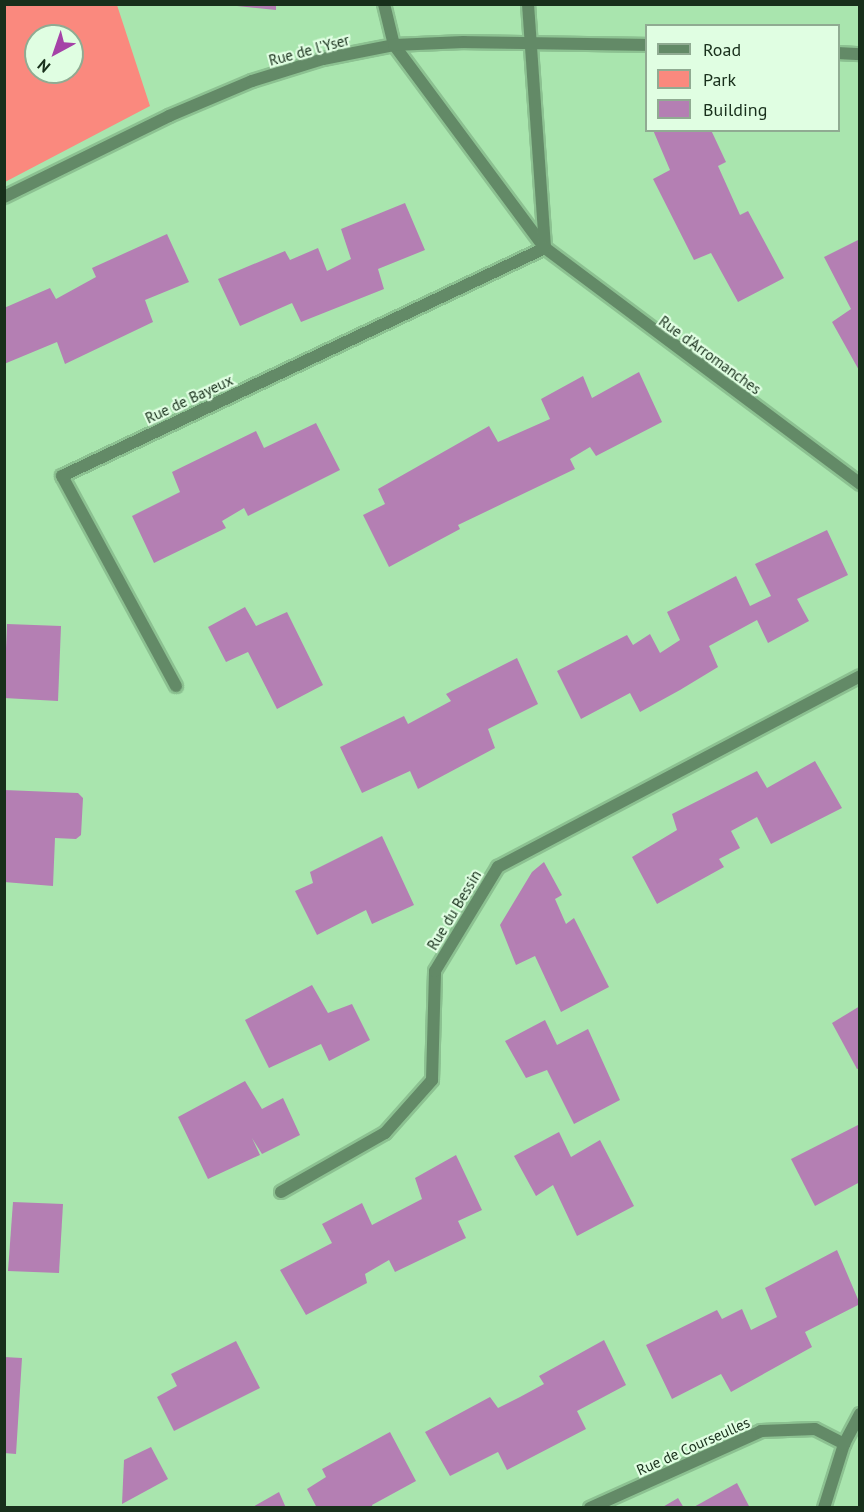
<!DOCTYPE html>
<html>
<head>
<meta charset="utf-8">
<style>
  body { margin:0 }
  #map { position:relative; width:864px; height:1512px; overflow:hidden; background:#a9e5ae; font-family:"PT Sans",sans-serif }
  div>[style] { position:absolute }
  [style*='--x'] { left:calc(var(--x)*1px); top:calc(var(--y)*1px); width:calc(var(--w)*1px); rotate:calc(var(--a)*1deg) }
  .green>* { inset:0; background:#fa897e }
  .building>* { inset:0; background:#b47fb3 }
  .roads { filter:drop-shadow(2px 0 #8cc191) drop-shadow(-2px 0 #8cc191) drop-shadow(0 2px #8cc191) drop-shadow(0 -2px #8cc191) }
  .street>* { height:12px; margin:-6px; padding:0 6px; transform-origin:6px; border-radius:6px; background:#638a67 }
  span { translate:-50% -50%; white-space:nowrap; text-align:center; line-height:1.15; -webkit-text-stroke:4.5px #e0fee2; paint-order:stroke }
  .street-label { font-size:15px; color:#182f1b }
  .frame { position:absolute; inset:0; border:6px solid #182f1b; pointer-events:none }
  .legend { position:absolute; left:645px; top:24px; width:195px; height:108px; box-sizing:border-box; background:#e0fee2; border:2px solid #90ab92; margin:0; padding:8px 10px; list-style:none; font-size:18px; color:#182f1b }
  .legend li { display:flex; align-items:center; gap:12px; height:30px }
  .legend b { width:30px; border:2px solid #90ab92 }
  .north { position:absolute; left:24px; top:24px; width:60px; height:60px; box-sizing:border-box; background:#e0fee2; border:2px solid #90ab92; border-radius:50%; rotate:220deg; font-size:16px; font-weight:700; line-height:24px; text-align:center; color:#182f1b }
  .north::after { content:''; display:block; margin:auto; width:21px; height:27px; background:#a542a7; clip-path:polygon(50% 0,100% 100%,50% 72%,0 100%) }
</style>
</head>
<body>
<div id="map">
  <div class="green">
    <div style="clip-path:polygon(evenodd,5px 4px,117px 5px,150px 106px,5px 182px,5px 4px,36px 36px,72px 36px,72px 72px,36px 72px,36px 36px)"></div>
  </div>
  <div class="building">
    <div style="clip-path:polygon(237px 4px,276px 4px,276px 10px,237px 6px)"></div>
    <div style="clip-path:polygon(653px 130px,711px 130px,726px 162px,718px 166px,740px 215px,748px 211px,784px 278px,738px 302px,711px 253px,694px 260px,653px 179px,670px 170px)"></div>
    <div style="clip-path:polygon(405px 203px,425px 250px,378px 269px,384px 289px,301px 322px,292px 303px,240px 326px,218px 279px,285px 251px,290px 260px,318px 248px,327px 271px,351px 259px,341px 229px)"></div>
    <div style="clip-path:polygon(167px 234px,189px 282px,145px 300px,153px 322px,65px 364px,57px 342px,4px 364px,4px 308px,50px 288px,56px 299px,96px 277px,92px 268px)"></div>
    <div style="clip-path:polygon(860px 239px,860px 372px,832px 322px,851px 309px,824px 257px)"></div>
    <div style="clip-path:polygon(639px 372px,662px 422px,596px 456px,590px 447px,570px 459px,575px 469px,458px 525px,460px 529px,389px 567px,363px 515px,385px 504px,378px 489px,489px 426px,498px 442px,550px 419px,541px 399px,583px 376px,592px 398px)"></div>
    <div style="clip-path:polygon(316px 423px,340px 470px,248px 516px,244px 508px,222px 521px,226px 528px,154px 563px,132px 516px,180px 492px,172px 472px,256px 431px,264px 448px)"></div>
    <div style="clip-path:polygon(827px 530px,848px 575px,797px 599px,809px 621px,768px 643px,757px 620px,709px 646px,718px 667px,680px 690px,640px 712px,630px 693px,581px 719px,557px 671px,627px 635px,633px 645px,650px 634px,660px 653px,680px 640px,667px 612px,736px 576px,750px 606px,771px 596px,755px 564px)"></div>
    <div style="clip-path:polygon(245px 607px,256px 626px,287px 612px,323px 685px,277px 709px,248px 652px,226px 662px,208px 627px)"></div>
    <div style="clip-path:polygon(7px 624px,61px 626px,58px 701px,4px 698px)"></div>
    <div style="clip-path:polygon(517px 658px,538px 704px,488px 729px,495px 748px,418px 789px,410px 771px,362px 793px,340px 747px,404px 716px,408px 724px,451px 701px,446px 694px)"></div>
    <div style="clip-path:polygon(815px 761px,842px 808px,771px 844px,757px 817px,731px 831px,740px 848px,719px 859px,724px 867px,657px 904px,632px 857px,677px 830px,672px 814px,757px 771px,767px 788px)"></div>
    <div style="clip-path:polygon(4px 790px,78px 793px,83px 798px,81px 835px,76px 839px,55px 838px,53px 886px,4px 882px)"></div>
    <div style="clip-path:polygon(382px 836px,414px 905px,372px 924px,366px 910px,317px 935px,295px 891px,313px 883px,310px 872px)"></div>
    <div style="clip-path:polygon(544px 862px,562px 895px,555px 899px,566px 924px,574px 918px,609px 987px,561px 1012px,535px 956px,516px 965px,500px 925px,532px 872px)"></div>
    <div style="clip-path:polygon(312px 985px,328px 1013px,352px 1004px,370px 1040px,329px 1061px,321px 1044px,269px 1068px,245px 1020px)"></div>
    <div style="clip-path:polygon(860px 1006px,860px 1068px,857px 1069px,832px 1023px)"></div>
    <div style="clip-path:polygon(545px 1020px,557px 1045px,588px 1029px,620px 1100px,574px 1124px,547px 1070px,526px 1078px,505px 1041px)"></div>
    <div style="clip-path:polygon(245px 1081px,262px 1109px,283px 1098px,300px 1135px,262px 1154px,252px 1138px,260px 1155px,208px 1179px,178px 1117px)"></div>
    <div style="clip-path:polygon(858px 1125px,860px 1182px,815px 1206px,791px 1159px)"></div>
    <div style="clip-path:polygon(559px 1132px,571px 1157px,600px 1140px,634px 1206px,577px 1236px,553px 1185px,536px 1196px,514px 1156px)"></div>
    <div style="clip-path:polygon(456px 1155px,482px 1210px,458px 1221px,466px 1238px,395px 1272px,389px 1260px,365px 1274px,367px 1283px,306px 1315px,280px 1270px,332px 1243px,322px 1224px,362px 1203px,372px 1225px,422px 1199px,415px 1178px)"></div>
    <div style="clip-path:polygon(13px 1202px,63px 1204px,59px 1273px,8px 1271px)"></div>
    <div style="clip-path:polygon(837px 1250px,860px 1304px,805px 1332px,812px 1347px,731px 1392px,721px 1374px,672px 1399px,646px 1345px,717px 1310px,722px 1319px,742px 1309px,751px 1330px,777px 1317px,765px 1288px)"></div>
    <div style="clip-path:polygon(604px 1340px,626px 1385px,577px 1411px,586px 1429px,507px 1470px,498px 1452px,450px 1476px,425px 1432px,490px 1397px,498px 1408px,520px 1397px,544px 1384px,539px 1376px)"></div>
    <div style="clip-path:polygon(236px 1341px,260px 1388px,174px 1431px,157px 1397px,177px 1386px,171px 1374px)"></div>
    <div style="clip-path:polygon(4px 1357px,22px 1358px,16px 1454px,4px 1453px)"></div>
    <div style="clip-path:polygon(390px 1432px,416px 1481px,372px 1505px,373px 1508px,317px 1508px,307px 1489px,326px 1477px,322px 1469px)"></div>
    <div style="clip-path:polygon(151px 1447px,168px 1479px,122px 1504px,124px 1460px)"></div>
    <div style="clip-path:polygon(737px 1483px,750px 1508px,692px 1508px)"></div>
    <div style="clip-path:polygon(279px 1492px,286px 1508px,251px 1508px)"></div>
    <div style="clip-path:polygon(678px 1498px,684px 1508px,661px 1508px)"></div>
  </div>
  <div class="roads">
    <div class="street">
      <div style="--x:384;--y:4;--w:42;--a:76.3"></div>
      <div style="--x:394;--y:45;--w:253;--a:53.4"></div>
      <div style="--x:545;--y:248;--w:394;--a:36.8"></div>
      <div style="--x:528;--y:4;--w:243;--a:86"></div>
      <div style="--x:838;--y:53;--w:22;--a:3"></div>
      <div style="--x:4;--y:197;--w:184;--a:-26.1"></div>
      <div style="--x:169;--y:116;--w:90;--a:-22.9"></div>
      <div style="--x:252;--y:81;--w:74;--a:-17.2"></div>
      <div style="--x:323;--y:59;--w:72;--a:-11.2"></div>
      <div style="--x:394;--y:45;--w:70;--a:-2.5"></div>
      <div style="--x:464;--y:42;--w:182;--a:0.9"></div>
      <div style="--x:176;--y:686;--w:239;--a:-118.5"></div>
      <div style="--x:62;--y:476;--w:534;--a:-25.27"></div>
      <div style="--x:281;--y:1192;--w:120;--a:-29.6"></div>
      <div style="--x:385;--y:1133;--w:71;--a:-48.4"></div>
      <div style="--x:432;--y:1080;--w:109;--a:-88.4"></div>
      <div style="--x:435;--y:971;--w:122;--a:-58.8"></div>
      <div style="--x:498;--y:867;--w:409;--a:-27.8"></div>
      <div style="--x:590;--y:1508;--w:188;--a:-24.2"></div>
      <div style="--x:761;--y:1431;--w:54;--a:-2.1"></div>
      <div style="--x:815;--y:1429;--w:33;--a:27"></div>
      <div style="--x:824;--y:1508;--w:67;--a:-72.6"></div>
      <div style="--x:844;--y:1444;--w:34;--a:-62"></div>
    </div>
  </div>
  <div class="street-label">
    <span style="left:309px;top:50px;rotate:-15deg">Rue de l'Yser</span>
    <span style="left:710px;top:355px;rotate:36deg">Rue d'Arromanches</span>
    <span style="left:189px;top:399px;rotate:-25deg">Rue de Bayeux</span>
    <span style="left:454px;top:910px;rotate:-59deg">Rue du Bessin</span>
    <span style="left:693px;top:1446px;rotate:-24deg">Rue de Courseulles</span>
  </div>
  <div class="frame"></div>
  <ul class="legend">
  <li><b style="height:8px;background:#638a67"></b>Road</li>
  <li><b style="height:16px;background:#fa897e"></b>Park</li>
  <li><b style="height:16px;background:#b47fb3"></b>Building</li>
  </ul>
  <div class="north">N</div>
</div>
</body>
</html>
